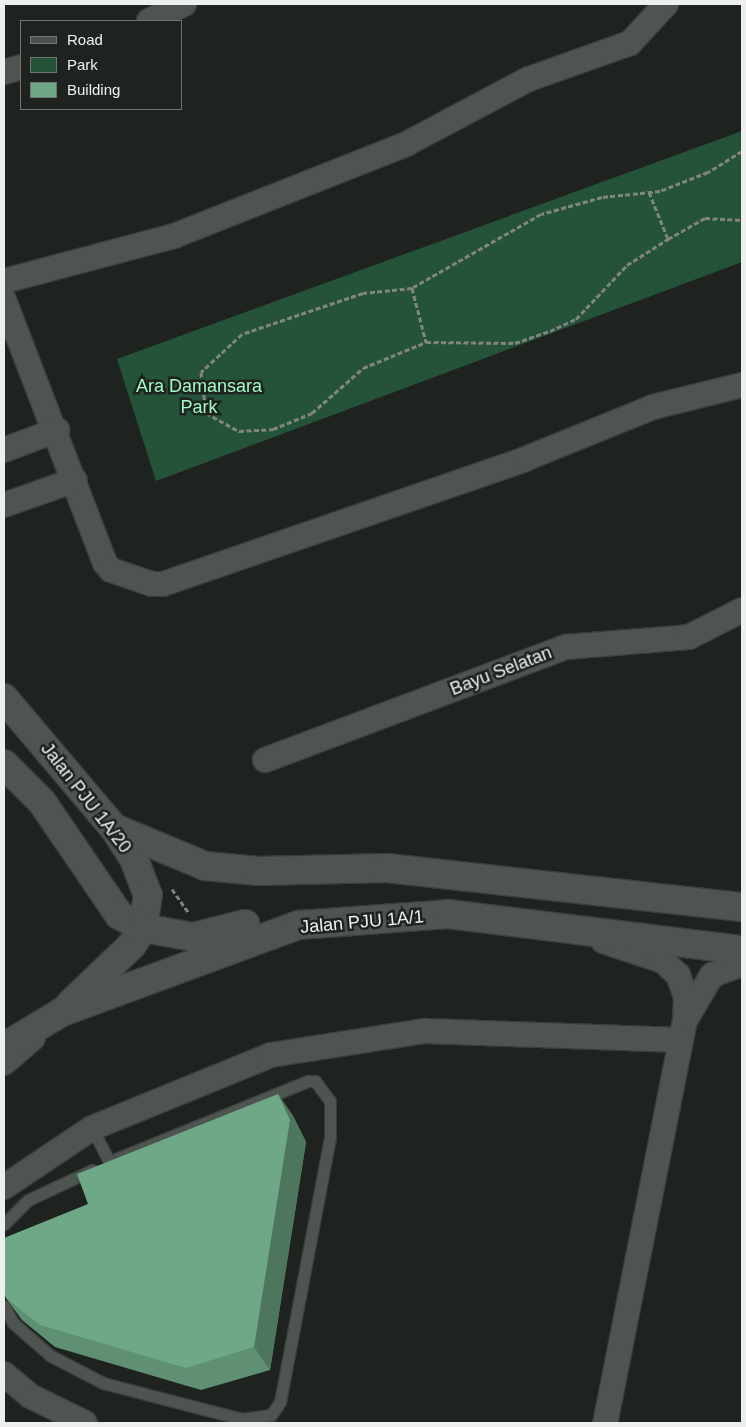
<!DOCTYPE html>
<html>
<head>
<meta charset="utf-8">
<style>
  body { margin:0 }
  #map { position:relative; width:746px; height:1427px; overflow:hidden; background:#1e2320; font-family:Helvetica,sans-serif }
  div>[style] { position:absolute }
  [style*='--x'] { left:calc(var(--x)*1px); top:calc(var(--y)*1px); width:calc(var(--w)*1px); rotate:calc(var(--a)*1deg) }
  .green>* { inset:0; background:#25533a }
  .path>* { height:3px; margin-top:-1.5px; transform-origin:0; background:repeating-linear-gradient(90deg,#818582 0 5px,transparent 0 7.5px) }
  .roads { filter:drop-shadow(1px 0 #3a3f3c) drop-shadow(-1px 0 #3a3f3c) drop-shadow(0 1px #3a3f3c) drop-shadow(0 -1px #3a3f3c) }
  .lane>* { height:11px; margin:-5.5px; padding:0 5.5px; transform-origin:5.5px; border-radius:5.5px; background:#4e5551 }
  .street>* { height:24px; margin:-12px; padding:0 12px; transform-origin:12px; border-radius:12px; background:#4e5551 }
  .secondary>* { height:28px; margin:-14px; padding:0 14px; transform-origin:14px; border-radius:14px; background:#4e5551 }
  .wall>* { inset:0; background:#5f9073 }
  .shaded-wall>* { inset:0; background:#4e765e }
  .building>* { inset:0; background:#6fa886 }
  span { translate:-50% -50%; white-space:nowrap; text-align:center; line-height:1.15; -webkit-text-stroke:5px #1e2320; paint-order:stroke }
  .park-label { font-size:18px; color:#a3f9c6 }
  .street-label { font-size:18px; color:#edf0ee }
  .frame { position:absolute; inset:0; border:5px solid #edf0ee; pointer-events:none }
  .legend { position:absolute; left:20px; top:20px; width:162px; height:90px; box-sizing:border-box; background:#1e2320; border:1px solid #717572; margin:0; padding:6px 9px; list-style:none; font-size:15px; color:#edf0ee }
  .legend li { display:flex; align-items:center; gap:10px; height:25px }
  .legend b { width:25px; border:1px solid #717572 }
</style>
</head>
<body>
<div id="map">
  <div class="green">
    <div style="clip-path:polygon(742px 131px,742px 262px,156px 481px,117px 359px)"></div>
  </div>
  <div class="path">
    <div style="--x:742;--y:151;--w:40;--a:148"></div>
    <div style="--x:708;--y:172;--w:52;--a:158.4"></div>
    <div style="--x:660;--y:191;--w:58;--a:174.1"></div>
    <div style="--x:602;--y:197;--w:63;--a:164.4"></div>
    <div style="--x:541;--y:214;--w:149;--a:150.2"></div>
    <div style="--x:412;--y:288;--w:49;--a:174.2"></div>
    <div style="--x:363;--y:293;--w:128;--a:161.3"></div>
    <div style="--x:242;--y:334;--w:56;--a:137.2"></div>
    <div style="--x:201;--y:372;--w:41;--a:83"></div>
    <div style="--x:206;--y:413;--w:38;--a:29"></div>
    <div style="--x:239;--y:431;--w:34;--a:-3"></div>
    <div style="--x:273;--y:429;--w:42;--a:-22.3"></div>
    <div style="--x:312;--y:413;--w:68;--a:-41.4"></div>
    <div style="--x:363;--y:368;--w:68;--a:-22.4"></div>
    <div style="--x:426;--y:342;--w:89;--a:0.6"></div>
    <div style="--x:515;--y:343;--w:37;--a:-19"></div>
    <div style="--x:550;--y:331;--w:29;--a:-25"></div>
    <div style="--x:576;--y:319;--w:74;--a:-46.6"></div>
    <div style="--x:627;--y:265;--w:49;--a:-32.4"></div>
    <div style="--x:668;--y:239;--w:43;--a:-29.6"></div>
    <div style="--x:705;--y:218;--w:37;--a:3"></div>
    <div style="--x:649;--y:192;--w:51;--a:68"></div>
    <div style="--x:412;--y:288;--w:56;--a:75.5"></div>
    <div style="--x:172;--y:889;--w:28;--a:55"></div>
  </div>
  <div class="roads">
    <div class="lane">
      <div style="--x:92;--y:1128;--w:38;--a:63"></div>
      <div style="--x:4;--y:1224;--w:34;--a:-45"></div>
      <div style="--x:28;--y:1200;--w:71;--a:-25.1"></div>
      <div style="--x:4;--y:1306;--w:19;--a:62"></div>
      <div style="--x:13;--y:1323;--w:50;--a:41"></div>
      <div style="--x:51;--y:1356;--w:59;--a:27.4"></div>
      <div style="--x:103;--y:1383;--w:144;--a:14.5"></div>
      <div style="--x:242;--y:1419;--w:29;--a:-8"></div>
      <div style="--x:271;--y:1415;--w:16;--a:-55"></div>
      <div style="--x:280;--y:1402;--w:270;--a:-79.3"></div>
      <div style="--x:330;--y:1137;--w:36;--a:-90"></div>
      <div style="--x:330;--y:1101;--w:25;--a:-127"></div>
      <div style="--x:315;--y:1081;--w:7;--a:180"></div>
      <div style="--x:308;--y:1081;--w:207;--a:157.9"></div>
    </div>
    <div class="street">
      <div style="--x:149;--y:21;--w:39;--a:-26"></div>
      <div style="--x:4;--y:72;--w:18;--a:-16"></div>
      <div style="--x:4;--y:281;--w:176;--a:-14.8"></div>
      <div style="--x:174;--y:236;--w:250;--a:-21.6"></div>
      <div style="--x:406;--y:144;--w:139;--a:-27.9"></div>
      <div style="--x:529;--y:79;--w:107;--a:-19.6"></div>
      <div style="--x:630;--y:43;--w:53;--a:-47.3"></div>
      <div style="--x:4;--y:300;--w:282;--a:69"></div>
      <div style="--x:105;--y:563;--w:9;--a:49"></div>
      <div style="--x:111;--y:570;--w:43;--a:18.9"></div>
      <div style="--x:152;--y:584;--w:11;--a:0"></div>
      <div style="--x:163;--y:584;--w:383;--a:-19"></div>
      <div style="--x:525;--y:459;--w:138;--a:-22.1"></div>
      <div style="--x:653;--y:407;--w:92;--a:-13.9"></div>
      <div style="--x:4;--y:450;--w:57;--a:-20.7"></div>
      <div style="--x:4;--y:505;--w:75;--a:-19.4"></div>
      <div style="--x:265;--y:760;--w:322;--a:-20.6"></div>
      <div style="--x:566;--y:647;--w:123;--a:-4.6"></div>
      <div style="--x:689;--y:637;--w:59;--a:-27"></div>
      <div style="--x:603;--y:941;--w:63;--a:18.4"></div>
      <div style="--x:663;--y:961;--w:21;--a:43"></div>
      <div style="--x:678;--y:975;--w:23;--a:70"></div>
      <div style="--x:686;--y:997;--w:23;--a:92"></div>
      <div style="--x:685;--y:1020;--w:411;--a:101.2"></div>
      <div style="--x:686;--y:1019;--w:51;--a:-59.4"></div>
      <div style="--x:712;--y:975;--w:32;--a:-20"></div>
      <div style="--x:4;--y:1063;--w:38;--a:-41"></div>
      <div style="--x:4;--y:1187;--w:106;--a:-33.8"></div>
      <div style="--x:92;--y:1128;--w:193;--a:-22.2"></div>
      <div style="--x:271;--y:1055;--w:156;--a:-8.9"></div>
      <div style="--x:425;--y:1031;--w:256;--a:2"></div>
      <div style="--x:4;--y:1374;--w:34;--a:40"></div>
      <div style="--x:30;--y:1396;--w:61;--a:26.1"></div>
    </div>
    <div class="secondary">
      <div style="--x:4;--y:698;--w:170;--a:49.8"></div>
      <div style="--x:114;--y:828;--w:37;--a:57"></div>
      <div style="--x:134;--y:859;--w:39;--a:69"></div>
      <div style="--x:148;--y:895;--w:33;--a:99"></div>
      <div style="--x:143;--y:928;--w:20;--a:123"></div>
      <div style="--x:132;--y:945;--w:86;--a:136.4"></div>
      <div style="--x:4;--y:764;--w:54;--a:45"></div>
      <div style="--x:42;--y:802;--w:137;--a:55.7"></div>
      <div style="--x:119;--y:915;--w:27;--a:28"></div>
      <div style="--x:143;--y:928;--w:51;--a:10.2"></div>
      <div style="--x:193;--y:937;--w:54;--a:-14"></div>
      <div style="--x:114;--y:828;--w:99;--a:22.7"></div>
      <div style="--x:205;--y:866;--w:54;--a:5.3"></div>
      <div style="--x:259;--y:871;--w:128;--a:-1.3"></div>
      <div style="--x:387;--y:868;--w:357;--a:6.3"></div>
      <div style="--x:4;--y:1047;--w:68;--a:-31.1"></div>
      <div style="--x:62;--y:1012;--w:252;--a:-20.2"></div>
      <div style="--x:299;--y:925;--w:149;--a:-4.2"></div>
      <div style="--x:448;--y:914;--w:296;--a:7"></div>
    </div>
  </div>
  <div class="wall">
    <div style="clip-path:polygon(278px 1094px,293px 1116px,306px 1142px,270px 1370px,201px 1390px,55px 1347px,22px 1320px,6px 1298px)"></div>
  </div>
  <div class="shaded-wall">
    <div style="clip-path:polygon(278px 1094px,293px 1116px,306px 1142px,270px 1370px,254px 1347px)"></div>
  </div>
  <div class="building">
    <div style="clip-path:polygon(278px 1094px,290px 1120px,254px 1347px,186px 1368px,40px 1325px,6px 1298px,4px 1293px,4px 1238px,88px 1204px,77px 1174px)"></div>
  </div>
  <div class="park-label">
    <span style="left:199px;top:397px">Ara Damansara<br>Park</span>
  </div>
  <div class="street-label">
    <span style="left:501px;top:671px;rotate:-21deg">Bayu Selatan</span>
    <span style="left:86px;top:798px;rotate:52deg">Jalan PJU 1A/20</span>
    <span style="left:362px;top:922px;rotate:-5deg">Jalan PJU 1A/1</span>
  </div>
  <div class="frame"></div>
  <ul class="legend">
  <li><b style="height:6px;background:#4e5551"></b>Road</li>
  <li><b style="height:14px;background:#25533a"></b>Park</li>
  <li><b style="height:14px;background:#6fa886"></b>Building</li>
  </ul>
</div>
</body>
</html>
